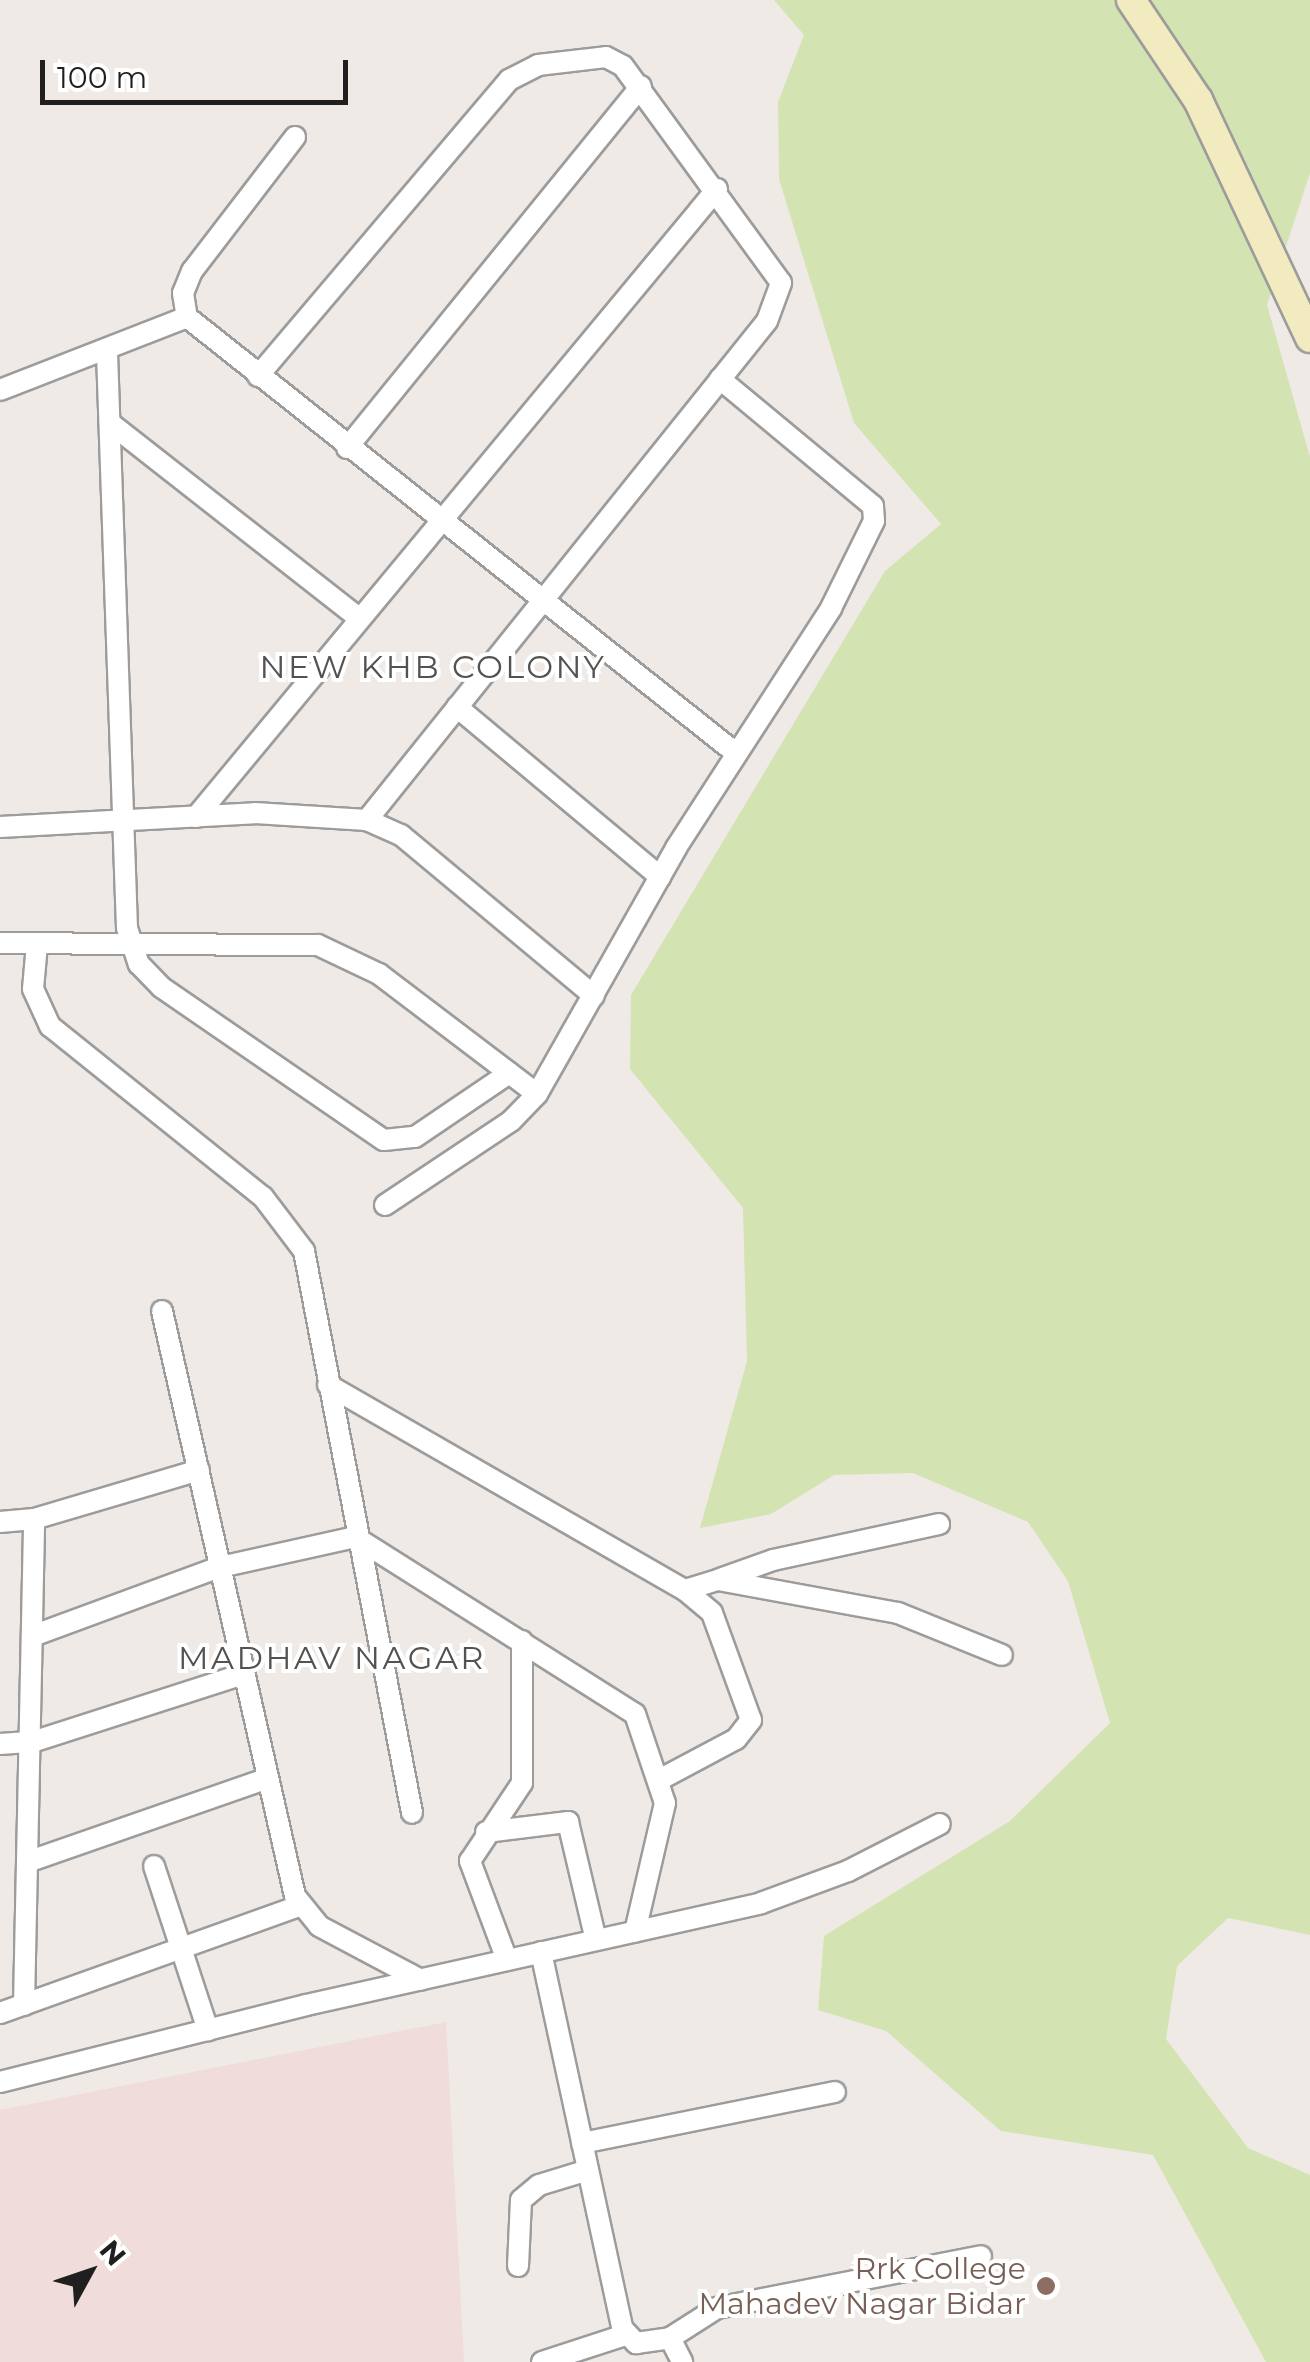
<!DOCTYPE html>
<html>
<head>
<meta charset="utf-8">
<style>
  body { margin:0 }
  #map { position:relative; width:1310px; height:2362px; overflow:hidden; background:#efeae6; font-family:Montserrat,sans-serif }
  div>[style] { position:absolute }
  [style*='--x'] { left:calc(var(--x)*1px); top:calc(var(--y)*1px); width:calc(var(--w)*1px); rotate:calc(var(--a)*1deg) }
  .military>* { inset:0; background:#efdcdb }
  .grass>* { inset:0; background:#d4e3b2 }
  .roads { filter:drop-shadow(2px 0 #9c9c9c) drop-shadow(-2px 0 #9c9c9c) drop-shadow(0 2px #9c9c9c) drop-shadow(0 -2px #9c9c9c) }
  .street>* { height:20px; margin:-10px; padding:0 10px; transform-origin:10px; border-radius:10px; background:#fff }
  .secondary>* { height:28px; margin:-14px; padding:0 14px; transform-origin:14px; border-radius:14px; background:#f3ebc0 }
  .dots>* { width:28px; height:28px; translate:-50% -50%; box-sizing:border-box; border:5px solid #fff; border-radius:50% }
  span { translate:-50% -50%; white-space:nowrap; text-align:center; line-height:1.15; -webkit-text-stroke:8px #fff; paint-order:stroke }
  .education-label { font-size:30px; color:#785e54 }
  .right { translate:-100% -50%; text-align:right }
  .neighbourhood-label { font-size:32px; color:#525252; letter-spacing:2.5px }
  .north { position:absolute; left:40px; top:2222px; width:100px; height:100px; -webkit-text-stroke:8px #fff; paint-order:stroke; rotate:50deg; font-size:28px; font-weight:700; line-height:40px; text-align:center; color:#1f1f1f }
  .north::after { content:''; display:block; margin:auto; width:35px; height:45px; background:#1f1f1f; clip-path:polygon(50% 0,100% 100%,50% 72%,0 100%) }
  .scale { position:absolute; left:40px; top:60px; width:308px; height:45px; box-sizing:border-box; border:5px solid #1f1f1f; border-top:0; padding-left:12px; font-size:30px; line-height:35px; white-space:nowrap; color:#1f1f1f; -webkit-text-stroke:8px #fff; paint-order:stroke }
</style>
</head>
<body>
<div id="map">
  <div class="military">
    <div style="clip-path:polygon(446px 2022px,464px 2362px,0 2362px,0 2110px)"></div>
  </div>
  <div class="grass">
    <div style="clip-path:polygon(774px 0,1310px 0,1310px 173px,1267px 305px,1310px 457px,1310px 1935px,1228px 1918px,1177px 1966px,1166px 2039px,1248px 2148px,1310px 2175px,1310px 2362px,1266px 2362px,1153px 2155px,1001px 2131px,886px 2031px,818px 2010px,824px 1936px,1010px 1821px,1110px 1723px,1068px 1581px,1028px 1522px,913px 1473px,834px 1475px,771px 1514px,700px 1528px,747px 1361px,743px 1208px,630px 1069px,631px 995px,885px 571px,941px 524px,854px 423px,779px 179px,778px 102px,804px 35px)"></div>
  </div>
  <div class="roads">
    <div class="street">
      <div style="--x:295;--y:137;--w:169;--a:127.5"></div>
      <div style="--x:192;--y:271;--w:24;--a:112"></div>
      <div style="--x:183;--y:293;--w:24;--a:81"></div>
      <div style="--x:187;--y:317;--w:702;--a:38.47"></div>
      <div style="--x:107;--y:353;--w:575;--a:88.01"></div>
      <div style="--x:127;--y:928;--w:38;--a:72"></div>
      <div style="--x:139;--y:964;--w:32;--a:46"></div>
      <div style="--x:161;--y:987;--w:270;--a:34.5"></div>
      <div style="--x:384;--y:1140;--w:31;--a:-6"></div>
      <div style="--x:415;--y:1137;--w:114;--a:-34.2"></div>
      <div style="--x:258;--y:376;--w:388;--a:-49.7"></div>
      <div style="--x:509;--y:80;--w:33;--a:-27"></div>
      <div style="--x:538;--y:65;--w:68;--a:-6.7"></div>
      <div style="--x:606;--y:57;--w:19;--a:28"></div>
      <div style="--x:623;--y:66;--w:268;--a:53.9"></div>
      <div style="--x:781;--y:283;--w:40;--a:110.2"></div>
      <div style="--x:767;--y:321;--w:640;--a:128.72"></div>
      <div style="--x:0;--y:390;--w:201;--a:-21.3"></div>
      <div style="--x:110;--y:423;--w:316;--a:38.1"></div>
      <div style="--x:347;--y:448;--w:466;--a:-50.9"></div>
      <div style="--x:457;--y:707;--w:265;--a:39.9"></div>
      <div style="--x:196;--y:817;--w:816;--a:-50.32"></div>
      <div style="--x:0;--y:827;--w:255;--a:-3.1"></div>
      <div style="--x:255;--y:813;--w:112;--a:3.6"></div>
      <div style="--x:367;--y:820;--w:37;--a:24"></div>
      <div style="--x:401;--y:835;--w:251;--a:39.8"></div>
      <div style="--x:0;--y:943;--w:318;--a:0.4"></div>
      <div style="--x:318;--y:945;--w:68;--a:25.4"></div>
      <div style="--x:379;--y:974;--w:198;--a:37.2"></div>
      <div style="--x:37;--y:944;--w:45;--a:95.1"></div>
      <div style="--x:33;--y:989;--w:41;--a:65.3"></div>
      <div style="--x:50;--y:1026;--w:273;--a:38.8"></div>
      <div style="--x:263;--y:1197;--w:68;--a:52.8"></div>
      <div style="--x:304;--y:1251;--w:572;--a:79.12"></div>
      <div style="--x:385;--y:1205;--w:151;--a:-33.7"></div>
      <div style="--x:511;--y:1121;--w:37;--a:-46"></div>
      <div style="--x:537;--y:1094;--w:283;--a:-60.5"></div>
      <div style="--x:676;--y:848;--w:286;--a:-57.1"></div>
      <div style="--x:831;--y:608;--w:97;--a:-63.7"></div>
      <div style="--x:874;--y:521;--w:15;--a:-94"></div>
      <div style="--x:873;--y:506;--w:199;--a:-140.3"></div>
      <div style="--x:162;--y:1311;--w:600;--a:77.19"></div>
      <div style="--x:295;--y:1896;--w:38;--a:51"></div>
      <div style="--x:319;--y:1926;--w:115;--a:27.9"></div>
      <div style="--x:328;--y:1385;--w:412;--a:29.9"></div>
      <div style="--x:685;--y:1590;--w:35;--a:40"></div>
      <div style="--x:712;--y:1613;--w:114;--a:70"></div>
      <div style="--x:751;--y:1720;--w:24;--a:128"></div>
      <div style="--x:736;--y:1739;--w:87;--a:152"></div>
      <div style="--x:0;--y:1522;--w:34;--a:-5"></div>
      <div style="--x:34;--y:1519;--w:172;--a:-16.5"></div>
      <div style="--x:720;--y:1579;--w:56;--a:-19.7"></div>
      <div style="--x:773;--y:1560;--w:170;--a:-12.2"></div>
      <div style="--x:685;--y:1590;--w:34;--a:-17"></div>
      <div style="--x:718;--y:1580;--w:183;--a:10.4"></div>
      <div style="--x:898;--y:1613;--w:112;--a:22"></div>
      <div style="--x:35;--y:1635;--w:197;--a:-20.2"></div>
      <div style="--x:220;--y:1567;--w:138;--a:-12.5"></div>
      <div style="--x:355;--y:1537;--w:331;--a:32.3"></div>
      <div style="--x:635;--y:1714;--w:94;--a:71.4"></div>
      <div style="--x:665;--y:1803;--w:132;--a:103.1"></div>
      <div style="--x:0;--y:1744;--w:32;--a:-4"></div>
      <div style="--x:32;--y:1742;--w:223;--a:-17.8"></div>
      <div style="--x:486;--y:1832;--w:83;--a:-7"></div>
      <div style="--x:568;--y:1822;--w:121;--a:76.7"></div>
      <div style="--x:30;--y:1861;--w:252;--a:-19.2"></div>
      <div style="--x:154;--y:1866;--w:173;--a:71.8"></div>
      <div style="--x:541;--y:1952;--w:385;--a:77.8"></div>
      <div style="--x:622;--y:2328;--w:21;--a:47"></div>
      <div style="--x:636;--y:2343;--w:34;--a:-8"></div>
      <div style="--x:670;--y:2338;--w:27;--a:63"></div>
      <div style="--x:507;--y:1960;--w:106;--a:-110.5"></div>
      <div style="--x:470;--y:1861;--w:94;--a:-56.3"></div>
      <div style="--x:522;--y:1783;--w:142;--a:-90"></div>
      <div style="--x:24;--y:2005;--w:486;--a:-88.8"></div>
      <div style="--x:0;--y:2013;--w:318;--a:-19.7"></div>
      <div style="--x:0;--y:2082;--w:316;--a:-14.1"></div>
      <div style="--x:306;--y:2005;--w:466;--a:-12.6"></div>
      <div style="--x:761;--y:1903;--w:93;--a:-20.2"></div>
      <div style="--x:848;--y:1871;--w:103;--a:-27.1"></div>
      <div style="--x:582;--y:2143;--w:258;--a:-11.4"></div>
      <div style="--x:518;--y:2266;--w:66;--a:-87.4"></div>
      <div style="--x:521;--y:2200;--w:23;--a:-40"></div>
      <div style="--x:539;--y:2185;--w:51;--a:-17"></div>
      <div style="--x:670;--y:2338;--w:56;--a:-32.6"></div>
      <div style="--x:717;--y:2308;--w:269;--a:-11.1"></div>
      <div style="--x:542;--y:2362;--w:87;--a:-18"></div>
    </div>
    <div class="secondary">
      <div style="--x:1131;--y:0;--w:120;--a:56.2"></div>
      <div style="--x:1198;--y:100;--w:263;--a:64.8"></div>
    </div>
  </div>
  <div class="dots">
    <div style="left:1046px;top:2286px;background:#8d6e63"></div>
  </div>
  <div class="education-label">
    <span class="right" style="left:1026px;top:2286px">Rrk College<br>Mahadev Nagar Bidar</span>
  </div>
  <div class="neighbourhood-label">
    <span style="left:433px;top:667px">NEW KHB COLONY</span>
    <span style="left:332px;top:1658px">MADHAV NAGAR</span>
  </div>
  <div class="north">N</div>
  <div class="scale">100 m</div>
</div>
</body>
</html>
